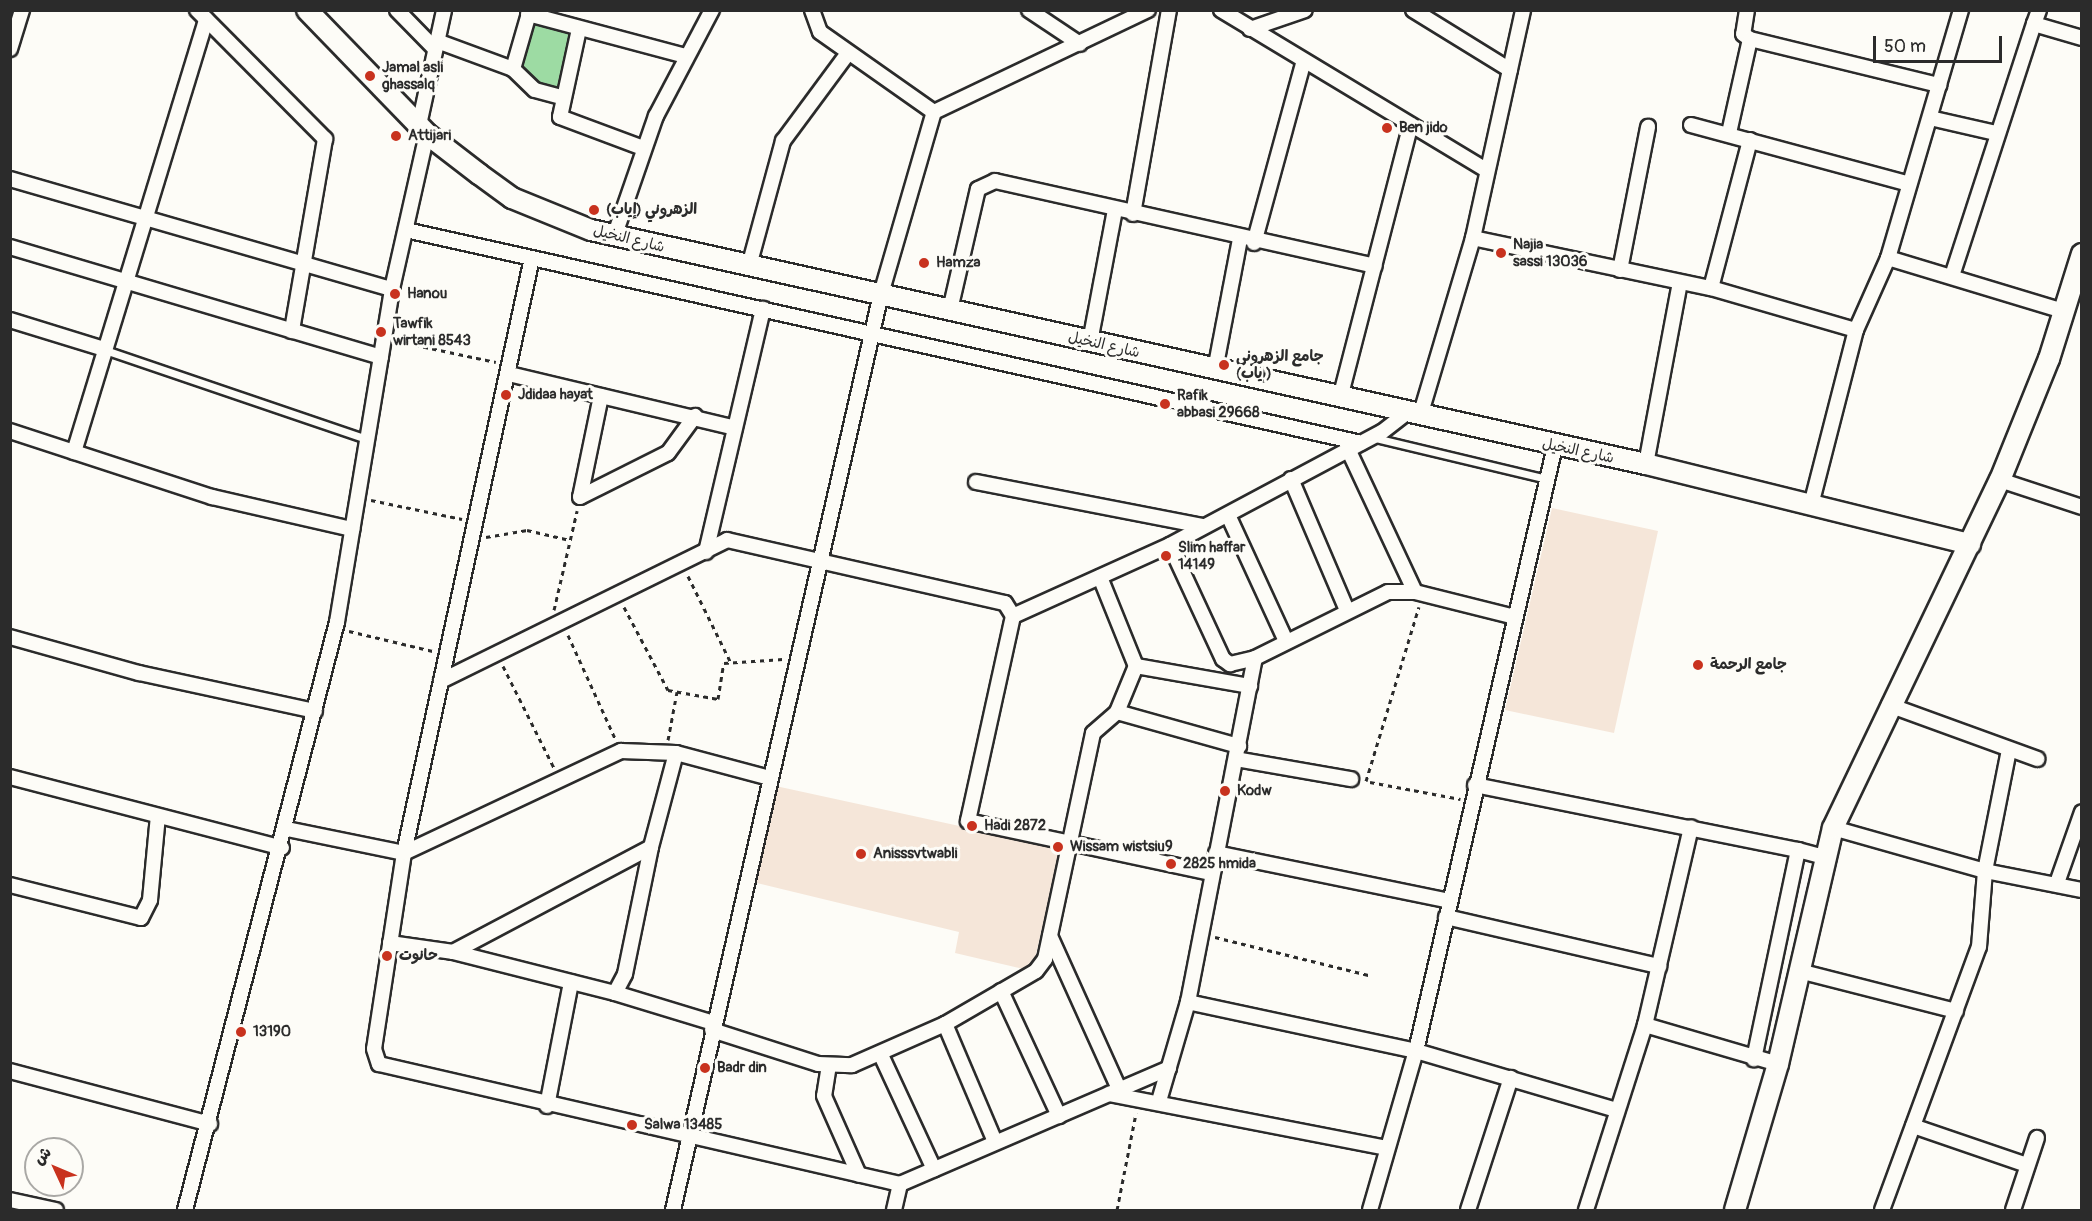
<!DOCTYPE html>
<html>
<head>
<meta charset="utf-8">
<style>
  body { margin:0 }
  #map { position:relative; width:2092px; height:1221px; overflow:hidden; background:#fdfcf7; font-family:Pangolin,"Playpen Sans Arabic",sans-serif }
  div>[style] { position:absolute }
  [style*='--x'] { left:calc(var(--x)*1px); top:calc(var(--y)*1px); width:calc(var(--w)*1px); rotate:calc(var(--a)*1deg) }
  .built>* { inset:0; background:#f5e6d9 }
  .green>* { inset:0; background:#9ddba3 }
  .path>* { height:3px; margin-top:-1.5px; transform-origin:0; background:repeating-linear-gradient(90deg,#2b2b2b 0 4.5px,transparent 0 9px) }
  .roads { filter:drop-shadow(2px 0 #2b2b2b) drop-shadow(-2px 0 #2b2b2b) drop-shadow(0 2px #2b2b2b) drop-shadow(0 -2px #2b2b2b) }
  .service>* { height:7px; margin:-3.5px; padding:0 3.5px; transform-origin:3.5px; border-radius:3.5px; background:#fdfcf7 }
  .minor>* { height:14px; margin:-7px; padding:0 7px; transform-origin:7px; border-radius:7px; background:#fdfcf7 }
  .secondary>* { height:20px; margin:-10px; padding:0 10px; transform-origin:10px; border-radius:10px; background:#fdfcf7 }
  .dots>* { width:16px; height:16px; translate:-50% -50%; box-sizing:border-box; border:3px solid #fdfcf7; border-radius:50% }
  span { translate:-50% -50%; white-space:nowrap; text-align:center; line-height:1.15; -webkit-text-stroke:6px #fdfcf7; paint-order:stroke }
  .poi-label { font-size:15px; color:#2b2b2b; font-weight:700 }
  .left { translate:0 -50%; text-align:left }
  .street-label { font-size:15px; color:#2b2b2b }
  .frame { position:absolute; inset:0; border:12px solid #2b2b2b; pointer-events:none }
  .north { position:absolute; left:24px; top:1137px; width:60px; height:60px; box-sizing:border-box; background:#fdfcf7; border:2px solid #a9a8a5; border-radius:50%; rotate:314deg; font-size:16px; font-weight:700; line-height:24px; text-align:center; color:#2b2b2b }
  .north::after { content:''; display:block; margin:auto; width:21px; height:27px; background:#c8321e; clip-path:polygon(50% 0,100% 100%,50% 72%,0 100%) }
  .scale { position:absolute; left:1873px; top:36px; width:129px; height:27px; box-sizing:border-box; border:3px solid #2b2b2b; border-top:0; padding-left:8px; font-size:18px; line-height:21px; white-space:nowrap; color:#2b2b2b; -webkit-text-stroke:4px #fdfcf7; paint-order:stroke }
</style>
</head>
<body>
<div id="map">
  <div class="built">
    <div style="clip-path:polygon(1552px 508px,1658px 531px,1614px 733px,1505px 710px)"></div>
    <div style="clip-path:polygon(771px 785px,1061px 848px,1032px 971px,955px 953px,959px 932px,749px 881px)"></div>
  </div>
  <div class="green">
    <div style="clip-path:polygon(532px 20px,573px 32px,559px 91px,537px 84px,518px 67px)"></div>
  </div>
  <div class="path">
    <div style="--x:397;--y:341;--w:101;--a:12"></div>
    <div style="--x:371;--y:500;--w:93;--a:11.8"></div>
    <div style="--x:486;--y:537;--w:42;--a:-9.7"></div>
    <div style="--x:527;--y:530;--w:44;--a:13.1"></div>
    <div style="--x:688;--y:576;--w:97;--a:63.7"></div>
    <div style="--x:624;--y:607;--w:94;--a:62.1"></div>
    <div style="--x:668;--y:690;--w:51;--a:10.2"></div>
    <div style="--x:718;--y:699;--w:36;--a:-81"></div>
    <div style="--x:724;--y:663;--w:59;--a:-3.9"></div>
    <div style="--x:554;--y:610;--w:102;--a:-76.9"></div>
    <div style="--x:349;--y:631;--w:86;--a:13.4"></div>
    <div style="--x:568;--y:635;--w:113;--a:65.5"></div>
    <div style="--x:503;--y:666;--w:114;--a:63.4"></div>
    <div style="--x:668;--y:740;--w:49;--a:-79.4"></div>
    <div style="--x:1366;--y:781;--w:182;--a:-73.1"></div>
    <div style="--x:1370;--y:782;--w:92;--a:10.7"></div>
    <div style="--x:1215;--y:937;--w:159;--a:13.9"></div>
    <div style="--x:1117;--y:1210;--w:99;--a:-78.9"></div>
  </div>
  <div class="roads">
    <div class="service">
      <div style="--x:105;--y:350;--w:277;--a:18.8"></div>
      <div style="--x:1375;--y:438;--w:177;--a:13.4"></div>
    </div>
    <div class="minor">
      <div style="--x:197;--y:10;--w:182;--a:45.2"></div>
      <div style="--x:325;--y:139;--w:195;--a:99.8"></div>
      <div style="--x:397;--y:10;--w:54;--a:45.7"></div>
      <div style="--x:812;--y:10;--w:23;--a:70"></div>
      <div style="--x:820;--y:32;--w:139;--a:35.1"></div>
      <div style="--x:1029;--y:10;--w:61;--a:33.7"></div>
      <div style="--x:1221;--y:10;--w:310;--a:31.1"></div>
      <div style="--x:1413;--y:10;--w:114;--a:31.7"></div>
      <div style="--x:1747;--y:10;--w:24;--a:99"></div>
      <div style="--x:1743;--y:34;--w:9;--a:36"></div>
      <div style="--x:2039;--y:10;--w:15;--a:110"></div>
      <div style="--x:2034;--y:24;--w:50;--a:16.3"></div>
      <div style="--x:528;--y:14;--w:163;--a:14.9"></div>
      <div style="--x:579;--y:29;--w:90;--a:102.2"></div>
      <div style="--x:560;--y:117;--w:89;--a:20.5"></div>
      <div style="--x:1250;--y:29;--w:58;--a:-19.1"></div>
      <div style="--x:437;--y:41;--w:81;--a:20.2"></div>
      <div style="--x:513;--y:69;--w:30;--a:44"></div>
      <div style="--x:535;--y:90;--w:28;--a:15"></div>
      <div style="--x:10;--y:49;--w:41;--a:-72.9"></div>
      <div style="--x:513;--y:69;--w:61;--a:-73.9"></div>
      <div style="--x:1930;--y:118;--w:68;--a:12.8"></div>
      <div style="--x:419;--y:125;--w:118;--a:-77.7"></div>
      <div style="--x:1691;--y:125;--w:226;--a:15.1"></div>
      <div style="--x:1729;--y:133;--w:96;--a:-77.4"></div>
      <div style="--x:1750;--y:39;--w:195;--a:13.7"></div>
      <div style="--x:10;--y:179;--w:398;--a:16.1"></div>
      <div style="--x:1133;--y:214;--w:207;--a:-80"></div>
      <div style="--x:406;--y:230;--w:978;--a:12.57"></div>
      <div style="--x:614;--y:237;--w:128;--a:-70.9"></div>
      <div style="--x:656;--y:116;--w:120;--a:-62.2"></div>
      <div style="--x:1473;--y:238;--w:243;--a:11.9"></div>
      <div style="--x:1711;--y:288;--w:151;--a:16.2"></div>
      <div style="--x:1254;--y:243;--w:186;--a:-74.7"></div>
      <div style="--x:10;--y:247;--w:387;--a:16.5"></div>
      <div style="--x:532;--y:258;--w:609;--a:102.14"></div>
      <div style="--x:404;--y:853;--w:198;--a:98.7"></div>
      <div style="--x:374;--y:1049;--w:16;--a:72"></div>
      <div style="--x:379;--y:1064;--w:535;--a:12.97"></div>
      <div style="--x:900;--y:1184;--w:293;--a:-23.3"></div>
      <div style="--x:1888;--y:258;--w:184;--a:16.8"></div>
      <div style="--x:749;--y:266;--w:130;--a:-74.8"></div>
      <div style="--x:783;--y:141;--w:109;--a:-53.5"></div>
      <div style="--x:1620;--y:270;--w:146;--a:-78.9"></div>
      <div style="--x:1952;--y:276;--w:265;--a:-72"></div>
      <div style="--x:1711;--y:288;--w:153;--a:-75.2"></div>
      <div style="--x:950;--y:310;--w:124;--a:-77"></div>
      <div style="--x:978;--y:189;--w:19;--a:-25"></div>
      <div style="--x:995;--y:181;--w:389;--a:12.6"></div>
      <div style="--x:10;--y:320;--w:98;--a:17.1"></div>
      <div style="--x:1090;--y:342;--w:134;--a:-79.3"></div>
      <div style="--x:1215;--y:370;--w:133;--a:-79.2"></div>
      <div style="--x:509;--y:374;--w:232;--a:13.4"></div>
      <div style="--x:601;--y:396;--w:103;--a:101.7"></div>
      <div style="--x:580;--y:497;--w:98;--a:-26.6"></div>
      <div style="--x:668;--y:453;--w:46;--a:-53.9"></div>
      <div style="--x:1340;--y:398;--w:280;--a:-75.5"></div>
      <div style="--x:1420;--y:416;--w:186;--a:-73.4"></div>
      <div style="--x:1473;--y:238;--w:233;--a:-77.6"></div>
      <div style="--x:10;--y:431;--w:213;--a:18.1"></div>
      <div style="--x:212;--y:497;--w:144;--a:12.9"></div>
      <div style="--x:1348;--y:449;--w:158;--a:64.9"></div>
      <div style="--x:74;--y:452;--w:452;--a:-73"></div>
      <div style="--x:1646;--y:464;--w:184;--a:-79.4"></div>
      <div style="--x:1291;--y:479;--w:140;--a:66.9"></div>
      <div style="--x:2000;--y:480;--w:86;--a:18.2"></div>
      <div style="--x:976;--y:482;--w:231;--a:11"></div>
      <div style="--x:1811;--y:505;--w:181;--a:-75.6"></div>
      <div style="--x:1856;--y:330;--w:79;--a:-66"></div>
      <div style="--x:1888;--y:258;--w:259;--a:-73.6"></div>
      <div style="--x:1228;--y:515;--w:139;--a:65.3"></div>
      <div style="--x:1170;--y:545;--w:126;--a:65.1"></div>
      <div style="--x:1223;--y:659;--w:9;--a:36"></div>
      <div style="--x:1230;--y:664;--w:26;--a:-13"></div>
      <div style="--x:706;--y:552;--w:250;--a:-76.8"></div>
      <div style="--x:1100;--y:577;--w:96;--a:68"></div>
      <div style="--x:1136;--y:666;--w:116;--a:10"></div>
      <div style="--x:1013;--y:616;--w:172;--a:-24.3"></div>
      <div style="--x:1170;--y:545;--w:240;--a:-28.1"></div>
      <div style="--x:1382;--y:432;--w:31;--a:-38"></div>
      <div style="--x:10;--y:637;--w:134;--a:15.6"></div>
      <div style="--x:139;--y:673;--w:180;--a:12.2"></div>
      <div style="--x:441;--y:681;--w:319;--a:-26.2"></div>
      <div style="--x:727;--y:540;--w:285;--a:12.8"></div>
      <div style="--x:1005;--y:603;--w:15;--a:58"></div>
      <div style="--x:1013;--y:616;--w:210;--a:102.4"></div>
      <div style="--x:968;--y:821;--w:248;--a:12.1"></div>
      <div style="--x:1889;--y:705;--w:158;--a:20"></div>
      <div style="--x:1117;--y:712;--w:127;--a:15.6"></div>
      <div style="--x:1236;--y:759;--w:117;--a:9.9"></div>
      <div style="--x:10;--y:777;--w:281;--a:14.6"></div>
      <div style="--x:1475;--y:785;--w:329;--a:11.4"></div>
      <div style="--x:1798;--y:850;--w:214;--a:101.9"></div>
      <div style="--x:1833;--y:828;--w:158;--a:15.8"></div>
      <div style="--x:1985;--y:871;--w:99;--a:11.1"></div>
      <div style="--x:287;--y:829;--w:119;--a:11.6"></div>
      <div style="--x:404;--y:853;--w:240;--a:-25.2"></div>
      <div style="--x:621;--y:751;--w:55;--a:2.1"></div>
      <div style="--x:676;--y:753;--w:97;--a:14.9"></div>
      <div style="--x:1798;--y:850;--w:28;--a:15"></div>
      <div style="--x:1216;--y:853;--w:238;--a:11.6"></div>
      <div style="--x:2057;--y:883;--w:75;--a:-70.6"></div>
      <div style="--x:10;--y:885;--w:135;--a:14.1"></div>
      <div style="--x:141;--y:918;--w:20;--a:-63"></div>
      <div style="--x:150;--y:900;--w:84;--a:-84.6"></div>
      <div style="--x:1446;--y:917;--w:219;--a:13"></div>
      <div style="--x:1050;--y:936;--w:168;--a:65.7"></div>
      <div style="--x:390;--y:943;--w:64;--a:8.1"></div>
      <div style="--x:453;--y:952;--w:224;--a:-27.9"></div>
      <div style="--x:651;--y:847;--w:97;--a:-75.1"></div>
      <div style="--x:453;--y:952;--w:167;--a:14.2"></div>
      <div style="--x:615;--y:993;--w:21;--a:-62"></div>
      <div style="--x:625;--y:974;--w:130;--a:-78.4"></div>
      <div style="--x:1799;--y:971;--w:162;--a:14.3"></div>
      <div style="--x:1001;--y:991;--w:138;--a:65.1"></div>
      <div style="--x:615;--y:993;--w:103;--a:16.9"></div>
      <div style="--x:1188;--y:1002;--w:233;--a:12.1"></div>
      <div style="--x:1416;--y:1051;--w:209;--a:16.4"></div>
      <div style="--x:945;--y:1024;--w:128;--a:67"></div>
      <div style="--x:1645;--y:1025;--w:139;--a:16.3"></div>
      <div style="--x:712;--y:1030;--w:111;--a:17.8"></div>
      <div style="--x:818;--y:1064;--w:34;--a:2"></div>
      <div style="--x:852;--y:1065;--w:102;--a:-23.8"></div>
      <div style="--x:945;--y:1024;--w:105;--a:-30.2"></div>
      <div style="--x:1036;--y:971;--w:15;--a:-53"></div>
      <div style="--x:1045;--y:959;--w:231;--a:-78"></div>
      <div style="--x:1093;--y:733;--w:32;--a:-41"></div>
      <div style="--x:1117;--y:712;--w:50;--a:-67.6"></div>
      <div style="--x:881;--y:1055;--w:126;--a:65.1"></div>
      <div style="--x:829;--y:1065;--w:31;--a:99"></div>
      <div style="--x:824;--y:1096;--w:86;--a:66.1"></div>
      <div style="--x:10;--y:1071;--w:207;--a:14.8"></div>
      <div style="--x:1109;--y:1094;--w:282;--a:11"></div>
      <div style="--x:1159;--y:1101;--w:103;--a:-73.7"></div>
      <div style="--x:1188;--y:1002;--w:350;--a:-79"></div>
      <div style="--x:1255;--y:658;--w:148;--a:-26.4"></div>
      <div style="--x:1388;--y:592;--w:27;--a:0"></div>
      <div style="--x:1415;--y:592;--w:103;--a:14"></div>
      <div style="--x:547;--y:1106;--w:126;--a:-79"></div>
      <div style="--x:1913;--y:1126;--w:120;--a:18.9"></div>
      <div style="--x:10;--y:1200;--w:47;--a:12.3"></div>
      <div style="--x:185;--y:1210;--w:607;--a:-75.51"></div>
      <div style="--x:337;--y:622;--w:338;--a:-80.6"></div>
      <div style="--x:392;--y:289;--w:159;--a:-77.3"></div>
      <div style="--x:673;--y:1210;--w:939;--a:-77.21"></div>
      <div style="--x:881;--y:294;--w:190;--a:-73.8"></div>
      <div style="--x:934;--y:112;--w:237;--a:-25.5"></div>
      <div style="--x:894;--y:1210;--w:27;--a:-77"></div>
      <div style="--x:1370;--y:1210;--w:166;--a:-73.9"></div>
      <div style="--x:1416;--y:1051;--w:621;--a:-77.06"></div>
      <div style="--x:1468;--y:1210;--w:139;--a:-72"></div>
      <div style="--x:1586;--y:1210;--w:194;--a:-72.3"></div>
      <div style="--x:1645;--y:1025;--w:203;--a:-76.9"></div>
      <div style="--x:1882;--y:1210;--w:280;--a:-69.8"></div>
      <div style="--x:1979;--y:947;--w:76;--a:-85.5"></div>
      <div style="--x:1985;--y:871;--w:123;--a:-78.8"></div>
      <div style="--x:2013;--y:1210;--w:76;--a:-71.6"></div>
    </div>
    <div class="secondary">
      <div style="--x:307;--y:10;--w:173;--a:45.9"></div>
      <div style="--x:427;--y:134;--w:66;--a:37.6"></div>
      <div style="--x:479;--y:174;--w:41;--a:36"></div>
      <div style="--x:512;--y:198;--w:85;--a:22.1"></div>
      <div style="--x:591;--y:230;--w:1081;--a:12.51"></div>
      <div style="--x:1646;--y:464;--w:334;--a:13.9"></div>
      <div style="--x:1735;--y:1210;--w:152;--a:-73.6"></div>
      <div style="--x:1778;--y:1064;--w:242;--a:-76.9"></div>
      <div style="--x:1833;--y:828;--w:386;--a:-64.4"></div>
      <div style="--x:2000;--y:480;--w:131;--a:-68"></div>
      <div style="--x:2049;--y:359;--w:110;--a:-72.6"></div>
    </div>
  </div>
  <div class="dots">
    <div style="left:370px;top:76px;background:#c8321e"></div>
    <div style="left:1387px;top:128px;background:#c8321e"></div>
    <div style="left:396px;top:136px;background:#c8321e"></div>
    <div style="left:594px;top:210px;background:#c8321e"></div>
    <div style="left:1501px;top:253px;background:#c8321e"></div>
    <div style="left:924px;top:263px;background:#c8321e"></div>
    <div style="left:395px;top:294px;background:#c8321e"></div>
    <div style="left:381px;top:332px;background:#c8321e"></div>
    <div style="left:1224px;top:365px;background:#c8321e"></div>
    <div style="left:506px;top:395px;background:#c8321e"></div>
    <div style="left:1165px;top:404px;background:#c8321e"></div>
    <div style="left:1166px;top:556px;background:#c8321e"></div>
    <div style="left:1698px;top:665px;background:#c8321e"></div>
    <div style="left:1225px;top:791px;background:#c8321e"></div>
    <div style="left:972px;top:826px;background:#c8321e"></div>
    <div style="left:1058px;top:847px;background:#c8321e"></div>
    <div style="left:861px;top:854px;background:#c8321e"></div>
    <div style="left:1171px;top:864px;background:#c8321e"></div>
    <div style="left:387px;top:956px;background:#c8321e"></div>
    <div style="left:241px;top:1032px;background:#c8321e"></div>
    <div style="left:705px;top:1068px;background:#c8321e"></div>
    <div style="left:632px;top:1125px;background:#c8321e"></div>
  </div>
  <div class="poi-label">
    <span class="left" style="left:382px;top:76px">Jamal asli<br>ghassalq</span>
    <span class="left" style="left:1399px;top:128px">Ben jido</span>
    <span class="left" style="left:408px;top:136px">Attijari</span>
    <span class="left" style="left:606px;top:210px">الزهروني (إياب)</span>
    <span class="left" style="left:1513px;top:253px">Najia<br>sassi 13036</span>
    <span class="left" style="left:936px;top:263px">Hamza</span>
    <span class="left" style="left:407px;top:294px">Hanou</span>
    <span class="left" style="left:393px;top:332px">Tawfik<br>wirtani 8543</span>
    <span class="left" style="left:1236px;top:365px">جامع الزهروني<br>(إياب)</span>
    <span class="left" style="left:518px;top:395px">Jdidaa hayat</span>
    <span class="left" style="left:1177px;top:404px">Rafik<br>abbasi 29668</span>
    <span class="left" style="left:1178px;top:556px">Slim haffar<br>14149</span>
    <span class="left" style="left:1710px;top:665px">جامع الرحمة</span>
    <span class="left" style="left:1237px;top:791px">Kodw</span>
    <span class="left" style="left:984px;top:826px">Hadi 2872</span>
    <span class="left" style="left:1070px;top:847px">Wissam wistsiu9</span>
    <span class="left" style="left:873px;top:854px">Anisssvtwabli</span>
    <span class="left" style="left:1183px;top:864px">2825 hmida</span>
    <span class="left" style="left:399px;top:956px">حانوت</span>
    <span class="left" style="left:253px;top:1032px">13190</span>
    <span class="left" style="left:717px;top:1068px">Badr din</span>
    <span class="left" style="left:644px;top:1125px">Salwa 13485</span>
  </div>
  <div class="street-label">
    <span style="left:629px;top:239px;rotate:14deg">شارع النخيل</span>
    <span style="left:1104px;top:345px;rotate:13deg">شارع النخيل</span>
    <span style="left:1578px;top:451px;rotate:12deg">شارع النخيل</span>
  </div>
  <div class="frame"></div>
  <div class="north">ش</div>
  <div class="scale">50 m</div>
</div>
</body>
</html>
